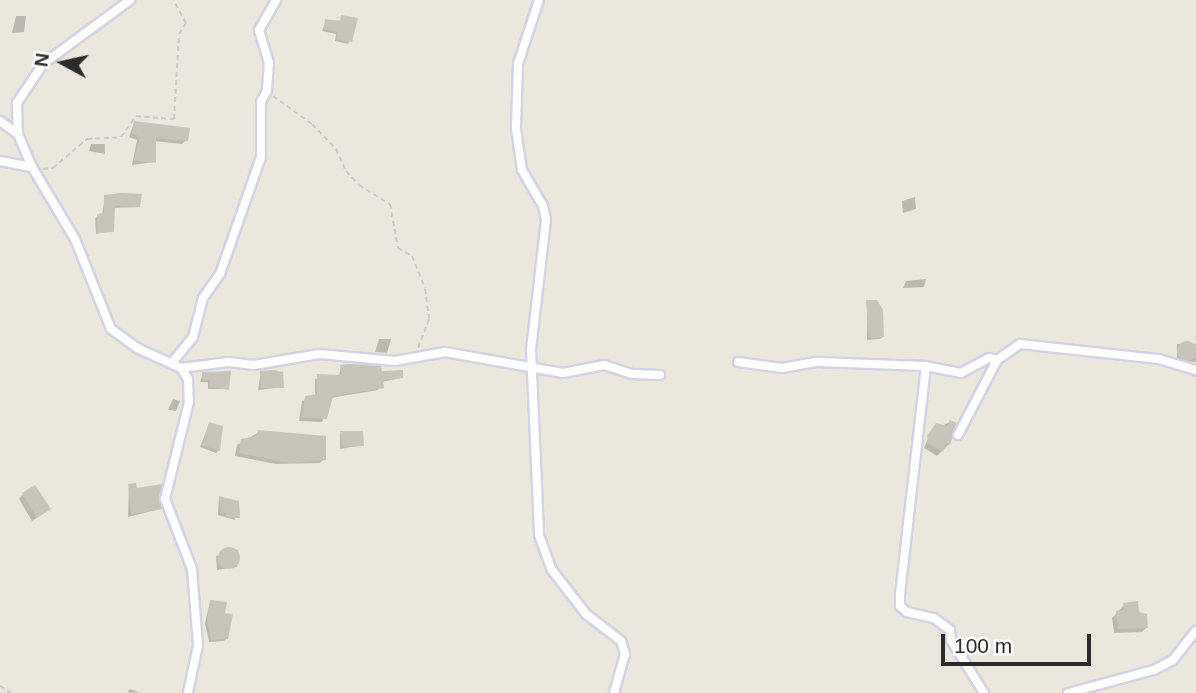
<!DOCTYPE html>
<html>
<head>
<meta charset="utf-8">
<style>
  body { margin:0 }
  #map { position:relative; width:1196px; height:693px; overflow:hidden; background:#ece7dc; font-family:Arial,sans-serif }
  div>[style] { position:absolute }
  [style*='--x'] { left:calc(var(--x)*1px); top:calc(var(--y)*1px); width:calc(var(--w)*1px); rotate:calc(var(--a)*1deg) }
  .shadow>* { inset:0; background:#0003 }
  .building>* { inset:0; background:#c7c5ba }
  .round { border-radius:50% }
  .path>* { height:2px; margin-top:-1px; transform-origin:0; background:repeating-linear-gradient(90deg,#c8c8c8 0 5px,transparent 0 8.5px) }
  .roads { filter:drop-shadow(2px 0 #d1d2e3) drop-shadow(-2px 0 #d1d2e3) drop-shadow(0 2px #d1d2e3) drop-shadow(0 -2px #d1d2e3) }
  .street>* { height:8px; margin:-4px; padding:0 4px; transform-origin:4px; border-radius:4px; background:#fff }
  span { translate:-50% -50%; white-space:nowrap; text-align:center; line-height:1.15; -webkit-text-stroke:5px #fff; paint-order:stroke }
  .north { position:absolute; left:28px; top:28px; width:70px; height:70px; -webkit-text-stroke:5px #fff; paint-order:stroke; rotate:278deg; font-size:19px; font-weight:700; line-height:28px; text-align:center; color:#2a2a2a }
  .north::after { content:''; display:block; margin:auto; width:24px; height:32px; background:#2a2a2a; clip-path:polygon(50% 0,100% 100%,50% 72%,0 100%) }
  .scale { position:absolute; left:941px; top:634px; width:150px; height:32px; box-sizing:border-box; border:4px solid #2a2a2a; border-top:0; padding-left:9px; font-size:21px; line-height:24px; white-space:nowrap; color:#2a2a2a; -webkit-text-stroke:5px #fff; paint-order:stroke }
</style>
</head>
<body>
<div id="map">
  <div class="shadow">
    <div style="clip-path:polygon(16px 16px,26px 16px,24px 32px,12px 33px)"></div>
    <div style="clip-path:polygon(356px 20px,348px 44px,335px 41px,336px 34px,322px 31px,326px 21px)"></div>
    <div style="clip-path:polygon(134px 123px,186px 140px,182px 144px,154px 141px,154px 162px,132px 165px,137px 140px,129px 137px)"></div>
    <div style="clip-path:polygon(91px 144px,105px 144px,105px 154px,89px 151px)"></div>
    <div style="clip-path:polygon(105px 197px,139px 207px,113px 208px,112px 231px,96px 234px,95px 218px,102px 215px)"></div>
    <div style="clip-path:polygon(915px 197px,916px 209px,903px 213px,902px 201px)"></div>
    <div style="clip-path:polygon(926px 279px,924px 287px,903px 288px,906px 281px)"></div>
    <div style="clip-path:polygon(867px 302px,883px 337px,880px 339px,867px 340px)"></div>
    <div style="clip-path:polygon(379px 339px,391px 339px,387px 353px,375px 352px)"></div>
    <div style="clip-path:polygon(1177px 344px,1196px 344px,1196px 362px,1177px 360px)"></div>
    <div style="clip-path:polygon(341px 366px,401px 378px,382px 382px,378px 390px,330px 398px,322px 422px,299px 421px,302px 401px,315px 396px,315px 379px,339px 376px)"></div>
    <div style="clip-path:polygon(261px 372px,282px 387px,258px 390px)"></div>
    <div style="clip-path:polygon(203px 374px,227px 389px,208px 389px,208px 382px,200px 382px)"></div>
    <div style="clip-path:polygon(173px 399px,180px 401px,176px 411px,168px 410px)"></div>
    <div style="clip-path:polygon(950px 422px,949px 444px,937px 456px,924px 448px,932px 430px)"></div>
    <div style="clip-path:polygon(209px 424px,219px 450px,216px 453px,200px 447px)"></div>
    <div style="clip-path:polygon(259px 432px,324px 459px,320px 463px,276px 464px,235px 456px,237px 445px)"></div>
    <div style="clip-path:polygon(340px 433px,363px 445px,340px 449px)"></div>
    <div style="clip-path:polygon(129px 485px,135px 490px,160px 509px,128px 517px)"></div>
    <div style="clip-path:polygon(23px 494px,44px 513px,32px 521px,19px 499px)"></div>
    <div style="clip-path:polygon(219px 498px,234px 500px,235px 520px,218px 515px)"></div>
    <div style="clip-path:polygon(238px 550px,237px 567px,217px 570px,216px 556px)"></div>
    <div style="clip-path:polygon(210px 602px,227px 638px,224px 641px,209px 642px,205px 623px)"></div>
    <div style="clip-path:polygon(1124px 605px,1138px 613px,1147px 627px,1142px 632px,1114px 633px,1112px 618px)"></div>
    <div style="clip-path:polygon(130px 689px,139px 692px,127px 693px)"></div>
  </div>
  <div class="building">
    <div style="clip-path:polygon(341px 15px,358px 18px,352px 42px,337px 39px,338px 32px,324px 29px,325px 19px,340px 21px)"></div>
    <div style="clip-path:polygon(134px 121px,190px 128px,188px 141px,156px 138px,156px 163px,134px 161px,140px 137px,132px 133px)"></div>
    <div style="clip-path:polygon(121px 193px,142px 194px,140px 207px,115px 206px,114px 232px,98px 233px,97px 214px,104px 213px,104px 195px)"></div>
    <div style="clip-path:polygon(866px 300px,877px 300px,883px 310px,884px 337px,869px 338px)"></div>
    <div class="round" style="left:1177px;top:341px;width:20px;height:20px"></div>
    <div style="clip-path:polygon(349px 364px,381px 366px,382px 371px,403px 370px,403px 378px,383px 380px,384px 388px,333px 396px,327px 419px,302px 418px,305px 396px,317px 394px,317px 374px,342px 375px,340px 365px)"></div>
    <div style="clip-path:polygon(274px 370px,283px 372px,284px 388px,261px 388px,260px 371px)"></div>
    <div style="clip-path:polygon(231px 371px,229px 390px,210px 387px,210px 380px,202px 380px,202px 372px)"></div>
    <div style="clip-path:polygon(950px 420px,957px 423px,950px 445px,946px 443px,943px 452px,928px 443px,927px 436px,936px 423px,947px 426px)"></div>
    <div style="clip-path:polygon(209px 422px,223px 426px,220px 451px,202px 445px)"></div>
    <div style="clip-path:polygon(258px 430px,326px 436px,326px 460px,288px 463px,239px 453px,241px 439px,257px 436px)"></div>
    <div style="clip-path:polygon(340px 431px,363px 431px,364px 446px,343px 447px)"></div>
    <div style="clip-path:polygon(136px 483px,137px 488px,162px 484px,162px 509px,131px 514px,128px 484px)"></div>
    <div style="clip-path:polygon(35px 485px,51px 509px,37px 518px,22px 493px)"></div>
    <div style="clip-path:polygon(219px 496px,239px 501px,240px 518px,226px 518px,226px 513px,221px 513px)"></div>
    <div class="round" style="left:218px;top:547px;width:22px;height:22px"></div>
    <div style="clip-path:polygon(210px 600px,227px 602px,225px 613px,233px 614px,228px 639px,211px 640px,207px 620px)"></div>
    <div style="clip-path:polygon(1138px 601px,1139px 612px,1147px 614px,1148px 628px,1118px 629px,1116px 611px,1124px 610px,1123px 603px)"></div>
  </div>
  <div class="path">
    <div style="--x:273;--y:96;--w:48;--a:35.7"></div>
    <div style="--x:312;--y:124;--w:35;--a:46"></div>
    <div style="--x:336;--y:149;--w:24;--a:66"></div>
    <div style="--x:346;--y:171;--w:19;--a:47"></div>
    <div style="--x:359;--y:185;--w:36;--a:32"></div>
    <div style="--x:390;--y:204;--w:45;--a:79.7"></div>
    <div style="--x:398;--y:248;--w:16;--a:30"></div>
    <div style="--x:412;--y:256;--w:35;--a:68"></div>
    <div style="--x:425;--y:289;--w:30;--a:82"></div>
    <div style="--x:429;--y:319;--w:31;--a:111"></div>
    <div style="--x:43;--y:169;--w:10;--a:-6"></div>
    <div style="--x:53;--y:168;--w:45;--a:-40.5"></div>
    <div style="--x:87;--y:139;--w:34;--a:-3"></div>
    <div style="--x:121;--y:137;--w:26;--a:-54"></div>
    <div style="--x:136;--y:116;--w:38;--a:5"></div>
    <div style="--x:174;--y:119;--w:85;--a:-86.6"></div>
    <div style="--x:179;--y:34;--w:13;--a:-58"></div>
    <div style="--x:186;--y:23;--w:26;--a:-119"></div>
    <div style="--x:0;--y:686;--w:13;--a:32"></div>
  </div>
  <div class="roads">
    <div class="street">
      <div style="--x:539;--y:0;--w:67;--a:108.2"></div>
      <div style="--x:518;--y:64;--w:65;--a:91.8"></div>
      <div style="--x:516;--y:129;--w:41;--a:81.7"></div>
      <div style="--x:522;--y:170;--w:42;--a:59.7"></div>
      <div style="--x:543;--y:206;--w:14;--a:78"></div>
      <div style="--x:546;--y:220;--w:130;--a:96.6"></div>
      <div style="--x:531;--y:349;--w:186;--a:87.5"></div>
      <div style="--x:539;--y:535;--w:37;--a:70"></div>
      <div style="--x:552;--y:570;--w:56;--a:52.3"></div>
      <div style="--x:586;--y:614;--w:44;--a:37.6"></div>
      <div style="--x:621;--y:641;--w:14;--a:73"></div>
      <div style="--x:625;--y:654;--w:41;--a:105.8"></div>
      <div style="--x:0;--y:121;--w:22;--a:36"></div>
      <div style="--x:18;--y:134;--w:36;--a:67"></div>
      <div style="--x:32;--y:167;--w:84;--a:59.2"></div>
      <div style="--x:75;--y:239;--w:97;--a:68.2"></div>
      <div style="--x:111;--y:329;--w:32;--a:36"></div>
      <div style="--x:137;--y:348;--w:48;--a:24.4"></div>
      <div style="--x:181;--y:368;--w:13;--a:58"></div>
      <div style="--x:188;--y:379;--w:23;--a:88"></div>
      <div style="--x:189;--y:402;--w:100;--a:103.9"></div>
      <div style="--x:165;--y:499;--w:75;--a:68.9"></div>
      <div style="--x:192;--y:569;--w:76;--a:85.5"></div>
      <div style="--x:198;--y:645;--w:49;--a:101.8"></div>
      <div style="--x:18;--y:134;--w:31;--a:-92"></div>
      <div style="--x:17;--y:103;--w:47;--a:-56.3"></div>
      <div style="--x:43;--y:64;--w:108;--a:-36.3"></div>
      <div style="--x:0;--y:161;--w:33;--a:11"></div>
      <div style="--x:997;--y:360;--w:28;--a:-35"></div>
      <div style="--x:1020;--y:344;--w:140;--a:6.2"></div>
      <div style="--x:1159;--y:359;--w:39;--a:17"></div>
      <div style="--x:738;--y:362;--w:44;--a:7.8"></div>
      <div style="--x:782;--y:368;--w:36;--a:-10"></div>
      <div style="--x:817;--y:362;--w:109;--a:2.1"></div>
      <div style="--x:172;--y:363;--w:33;--a:-51"></div>
      <div style="--x:193;--y:337;--w:40;--a:-75.6"></div>
      <div style="--x:203;--y:298;--w:29;--a:-55"></div>
      <div style="--x:220;--y:274;--w:124;--a:-70.7"></div>
      <div style="--x:261;--y:157;--w:55;--a:-90"></div>
      <div style="--x:261;--y:102;--w:13;--a:-63"></div>
      <div style="--x:267;--y:90;--w:27;--a:-86"></div>
      <div style="--x:269;--y:63;--w:34;--a:-107"></div>
      <div style="--x:259;--y:30;--w:34;--a:-60"></div>
      <div style="--x:181;--y:368;--w:48;--a:-7.1"></div>
      <div style="--x:229;--y:362;--w:25;--a:7"></div>
      <div style="--x:254;--y:365;--w:66;--a:-9.6"></div>
      <div style="--x:319;--y:354;--w:76;--a:5.3"></div>
      <div style="--x:395;--y:361;--w:51;--a:-10.2"></div>
      <div style="--x:445;--y:352;--w:120;--a:10.1"></div>
      <div style="--x:563;--y:373;--w:42;--a:-11"></div>
      <div style="--x:604;--y:365;--w:29;--a:18"></div>
      <div style="--x:632;--y:374;--w:28;--a:2"></div>
      <div style="--x:958;--y:435;--w:85;--a:-62.5"></div>
      <div style="--x:997;--y:360;--w:8;--a:-166"></div>
      <div style="--x:989;--y:358;--w:32;--a:152"></div>
      <div style="--x:961;--y:373;--w:36;--a:-169"></div>
      <div style="--x:926;--y:366;--w:228;--a:96.5"></div>
      <div style="--x:900;--y:593;--w:13;--a:90"></div>
      <div style="--x:900;--y:606;--w:9;--a:41"></div>
      <div style="--x:907;--y:612;--w:28;--a:13"></div>
      <div style="--x:934;--y:618;--w:20;--a:37"></div>
      <div style="--x:950;--y:630;--w:10;--a:84"></div>
      <div style="--x:951;--y:640;--w:62;--a:58.1"></div>
      <div style="--x:1068;--y:693;--w:89;--a:-15"></div>
      <div style="--x:1154;--y:670;--w:21;--a:-28"></div>
      <div style="--x:1173;--y:660;--w:37;--a:-52"></div>
    </div>
  </div>
  <div class="north">N</div>
  <div class="scale">100 m</div>
</div>
</body>
</html>
